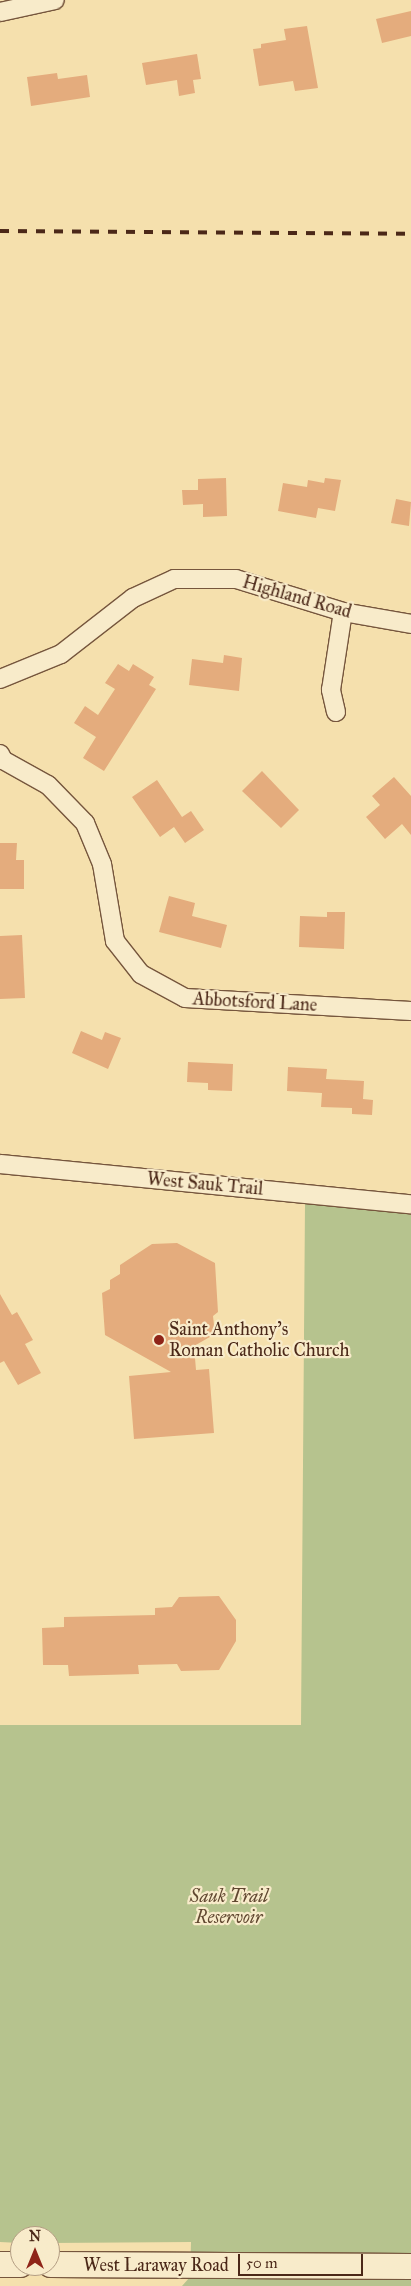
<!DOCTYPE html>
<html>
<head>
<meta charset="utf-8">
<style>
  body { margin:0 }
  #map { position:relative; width:411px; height:2286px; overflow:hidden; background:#f5e0ad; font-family:"IM FELL Great Primer",serif }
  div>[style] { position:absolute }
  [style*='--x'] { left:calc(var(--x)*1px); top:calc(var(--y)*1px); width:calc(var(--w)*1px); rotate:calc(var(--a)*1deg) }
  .green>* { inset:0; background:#b6c38e }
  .building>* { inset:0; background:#e4ac7d }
  .roads { filter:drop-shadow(1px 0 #76563d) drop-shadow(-1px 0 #76563d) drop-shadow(0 1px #76563d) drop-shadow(0 -1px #76563d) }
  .minor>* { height:18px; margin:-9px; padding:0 9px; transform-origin:9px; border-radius:9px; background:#f8ebca }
  .secondary>* { height:25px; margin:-12.5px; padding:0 12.5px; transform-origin:12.5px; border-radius:12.5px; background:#f8ebca }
  .rail>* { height:4px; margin-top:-2px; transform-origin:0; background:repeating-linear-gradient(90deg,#4b2818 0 9px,transparent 0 18px) }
  .dots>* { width:14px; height:14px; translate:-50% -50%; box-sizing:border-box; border:2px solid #f8ebca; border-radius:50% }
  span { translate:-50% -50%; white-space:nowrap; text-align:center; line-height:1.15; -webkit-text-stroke:4.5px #f8ebca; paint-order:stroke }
  .street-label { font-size:18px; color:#4b2818 }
  .poi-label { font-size:18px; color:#4b2818 }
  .left { translate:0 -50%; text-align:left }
  .park-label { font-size:18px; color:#604730; font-style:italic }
  .north { position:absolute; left:10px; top:2226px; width:50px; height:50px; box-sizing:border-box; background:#f8ebca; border:1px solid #b39d83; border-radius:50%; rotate:0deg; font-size:14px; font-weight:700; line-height:20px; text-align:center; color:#4b2818 }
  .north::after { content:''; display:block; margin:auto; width:18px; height:22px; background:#8f2418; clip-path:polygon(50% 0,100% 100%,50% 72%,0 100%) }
  .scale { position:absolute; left:238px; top:2254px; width:125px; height:22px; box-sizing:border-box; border:2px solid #4b2818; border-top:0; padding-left:6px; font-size:15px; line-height:18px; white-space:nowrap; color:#4b2818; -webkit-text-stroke:4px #f8ebca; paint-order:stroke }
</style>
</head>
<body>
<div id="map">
  <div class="green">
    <div style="clip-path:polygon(305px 1203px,411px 1213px,411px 2286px,182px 2286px,190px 2277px,191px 2242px,50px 2243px,50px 2236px,20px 2236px,20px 2243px,0 2242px,0 1725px,301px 1725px)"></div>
  </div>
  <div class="building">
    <div style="clip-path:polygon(411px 11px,411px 36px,382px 43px,376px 19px)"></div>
    <div style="clip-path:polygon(307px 26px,318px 88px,295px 91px,293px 81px,259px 86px,253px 49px,261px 48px,261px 44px,286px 40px,284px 29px)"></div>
    <div style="clip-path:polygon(197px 54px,201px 79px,193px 80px,195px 93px,179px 96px,177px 80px,146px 85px,142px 63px)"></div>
    <div style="clip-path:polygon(57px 73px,58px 79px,87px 75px,90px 97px,31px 106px,27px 77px)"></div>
    <div style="clip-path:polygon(226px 478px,227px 516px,203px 517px,203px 504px,183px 505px,182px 490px,198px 490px,198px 479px)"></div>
    <div style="clip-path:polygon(325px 478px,341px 480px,335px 511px,318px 508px,316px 518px,278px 511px,283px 483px,307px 487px,308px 480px,324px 483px)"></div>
    <div style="clip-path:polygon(396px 499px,411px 502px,409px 526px,391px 523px)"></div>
    <div style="clip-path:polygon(224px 655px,242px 658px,239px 691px,189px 685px,192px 659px,223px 663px)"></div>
    <div style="clip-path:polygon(118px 664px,129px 671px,133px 664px,154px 677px,149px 685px,156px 689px,104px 771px,83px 758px,96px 737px,74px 723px,85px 706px,98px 715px,115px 689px,105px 683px)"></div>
    <div style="clip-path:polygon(262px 771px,299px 810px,281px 828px,242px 791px)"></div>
    <div style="clip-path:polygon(394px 777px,411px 796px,411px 835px,402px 824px,385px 839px,366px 817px,380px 805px,372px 796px)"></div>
    <div style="clip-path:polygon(157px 780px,182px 817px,191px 811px,204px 830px,185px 843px,174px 827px,160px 837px,132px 797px)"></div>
    <div style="clip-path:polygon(0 843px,17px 843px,16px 860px,24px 860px,24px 889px,0 889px)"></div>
    <div style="clip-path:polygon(169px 896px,195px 903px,192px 916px,227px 925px,221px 948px,159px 932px)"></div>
    <div style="clip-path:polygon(327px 912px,345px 912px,344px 949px,299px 947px,300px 916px,327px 917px)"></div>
    <div style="clip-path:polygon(22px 935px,25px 998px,0 999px,0 936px)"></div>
    <div style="clip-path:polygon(81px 1031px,102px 1040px,105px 1032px,121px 1038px,108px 1069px,72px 1053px)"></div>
    <div style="clip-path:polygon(188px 1062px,233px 1064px,232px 1091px,208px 1090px,208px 1083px,187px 1082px)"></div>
    <div style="clip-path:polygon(288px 1067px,327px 1069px,326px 1079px,364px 1081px,363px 1099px,373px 1100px,372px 1115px,352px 1114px,352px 1108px,321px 1107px,322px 1093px,287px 1091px)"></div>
    <div style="clip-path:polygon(177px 1243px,215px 1263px,218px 1312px,213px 1316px,215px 1334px,194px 1346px,196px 1370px,209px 1369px,214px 1433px,134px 1439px,129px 1376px,171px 1372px,105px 1335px,102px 1293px,110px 1289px,110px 1280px,120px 1274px,120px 1265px,152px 1244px)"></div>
    <div style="clip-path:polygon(0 1294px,12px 1315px,17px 1312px,33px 1340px,25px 1344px,41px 1373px,18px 1385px,4px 1361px,0 1363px)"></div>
    <div style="clip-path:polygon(219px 1596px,236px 1620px,236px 1641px,219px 1670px,181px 1671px,177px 1664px,138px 1665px,139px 1674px,69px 1676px,68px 1665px,43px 1665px,42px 1628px,64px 1627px,64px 1617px,155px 1615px,155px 1608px,172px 1607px,179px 1597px)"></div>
  </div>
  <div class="roads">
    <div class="minor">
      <div style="--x:0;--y:12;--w:56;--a:-12.3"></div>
      <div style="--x:0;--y:679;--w:66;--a:-22.3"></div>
      <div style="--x:61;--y:654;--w:91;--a:-37.9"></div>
      <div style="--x:133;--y:598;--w:45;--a:-24.9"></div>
      <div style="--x:174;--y:579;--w:62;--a:0"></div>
      <div style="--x:236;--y:579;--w:112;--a:17.1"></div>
      <div style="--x:343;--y:612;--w:69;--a:10"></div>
      <div style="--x:336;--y:712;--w:23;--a:-103"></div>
      <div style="--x:331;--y:690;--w:79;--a:-81.3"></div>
      <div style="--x:0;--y:754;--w:7;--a:63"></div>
      <div style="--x:3;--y:760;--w:51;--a:29.1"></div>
      <div style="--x:48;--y:785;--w:53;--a:45.8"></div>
      <div style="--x:85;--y:823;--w:44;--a:67.5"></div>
      <div style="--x:102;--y:864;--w:78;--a:80.4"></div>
      <div style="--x:115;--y:941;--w:42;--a:51.8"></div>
      <div style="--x:141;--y:974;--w:50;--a:28.6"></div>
      <div style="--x:185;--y:998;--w:226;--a:3.3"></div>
      <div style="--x:0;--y:1164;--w:413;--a:5.6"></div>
    </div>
    <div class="secondary">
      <div style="--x:0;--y:2264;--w:20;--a:0"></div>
      <div style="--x:50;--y:2264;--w:361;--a:0.3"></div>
    </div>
  </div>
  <div class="rail">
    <div style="--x:0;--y:231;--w:411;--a:0.4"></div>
  </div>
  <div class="dots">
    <div style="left:159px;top:1340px;background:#8f2418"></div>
  </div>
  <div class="street-label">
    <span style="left:297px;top:597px;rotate:16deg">Highland Road</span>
    <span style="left:255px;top:1002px;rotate:3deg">Abbotsford Lane</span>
    <span style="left:205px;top:1184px;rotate:5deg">West Sauk Trail</span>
    <span style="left:156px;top:2265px">West Laraway Road</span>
  </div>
  <div class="poi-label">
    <span class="left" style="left:169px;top:1340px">Saint Anthony's<br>Roman Catholic Church</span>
  </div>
  <div class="park-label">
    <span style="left:229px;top:1907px">Sauk Trail<br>Reservoir</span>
  </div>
  <div class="north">N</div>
  <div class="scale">50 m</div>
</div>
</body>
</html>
